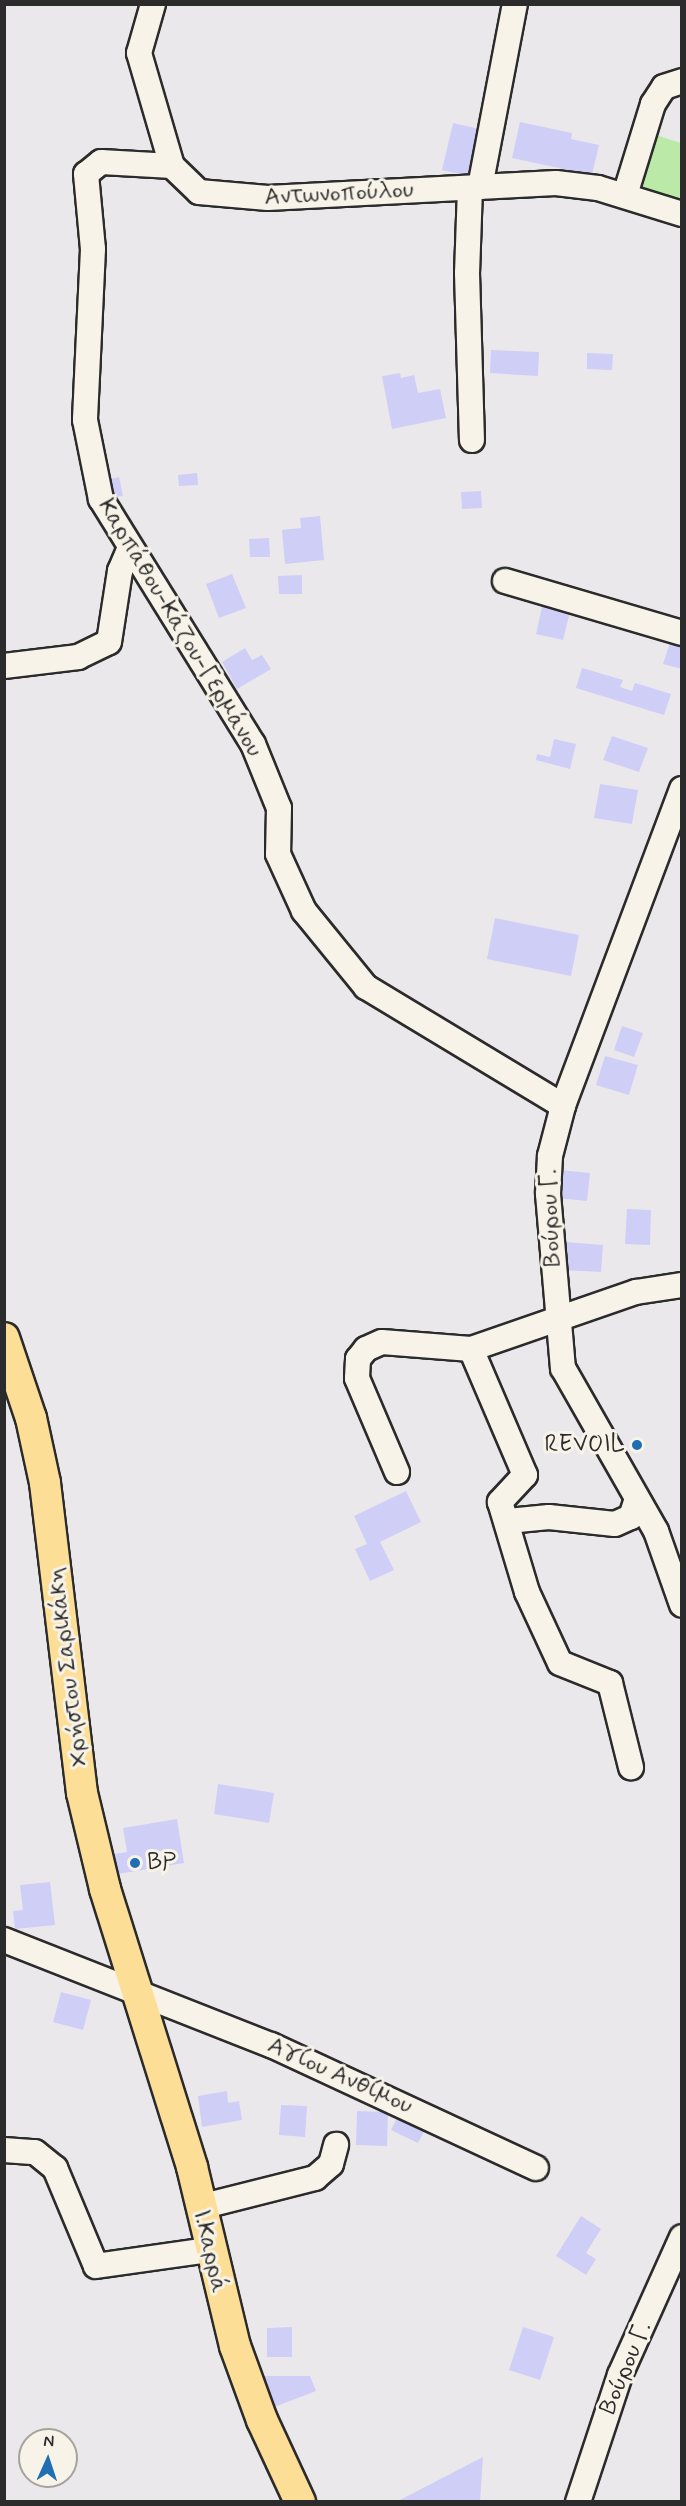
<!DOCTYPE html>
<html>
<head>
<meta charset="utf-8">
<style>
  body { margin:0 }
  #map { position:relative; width:686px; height:2506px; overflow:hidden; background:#ebe8ec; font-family:Mynerve,sans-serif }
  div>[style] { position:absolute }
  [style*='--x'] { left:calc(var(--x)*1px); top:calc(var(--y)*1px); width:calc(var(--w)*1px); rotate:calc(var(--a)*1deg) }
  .green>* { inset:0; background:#bbe9a7 }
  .building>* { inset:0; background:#cfcef7 }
  .roads { filter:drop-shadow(2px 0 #2b2b2b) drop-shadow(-2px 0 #2b2b2b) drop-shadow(0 2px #2b2b2b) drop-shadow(0 -2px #2b2b2b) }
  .minor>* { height:24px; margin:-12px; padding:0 12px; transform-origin:12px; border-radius:12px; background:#f7f3e8 }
  .major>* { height:30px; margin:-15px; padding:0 15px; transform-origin:15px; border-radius:15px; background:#fdde96 }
  .dots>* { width:16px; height:16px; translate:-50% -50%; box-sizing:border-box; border:3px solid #f7f3e8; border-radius:50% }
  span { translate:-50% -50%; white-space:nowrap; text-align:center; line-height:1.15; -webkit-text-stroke:6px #f7f3e8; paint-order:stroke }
  .street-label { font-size:24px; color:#2b2b2b }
  .poi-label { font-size:24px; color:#2b2b2b }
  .right { translate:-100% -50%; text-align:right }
  .left { translate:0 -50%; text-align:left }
  .frame { position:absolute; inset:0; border:6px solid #2b2b2b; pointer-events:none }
  .north { position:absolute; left:18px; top:2428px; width:60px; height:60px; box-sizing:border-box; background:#f7f3e8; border:2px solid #a5a39c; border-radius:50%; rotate:3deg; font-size:16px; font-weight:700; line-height:24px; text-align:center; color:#2b2b2b }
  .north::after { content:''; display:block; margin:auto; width:21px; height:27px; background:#1f6fb2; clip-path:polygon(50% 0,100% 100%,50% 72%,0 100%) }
</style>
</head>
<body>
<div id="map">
  <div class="green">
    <div style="clip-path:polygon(653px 134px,681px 143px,681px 203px,636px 188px)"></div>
  </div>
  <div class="building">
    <div style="clip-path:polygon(520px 122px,572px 133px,571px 139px,599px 145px,592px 175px,512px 158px)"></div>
    <div style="clip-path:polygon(453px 123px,479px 129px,469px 176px,442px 170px)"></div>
    <div style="clip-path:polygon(491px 350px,539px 352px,538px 376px,490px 373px)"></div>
    <div style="clip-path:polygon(587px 353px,613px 354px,612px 370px,587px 369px)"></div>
    <div style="clip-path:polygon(400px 373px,401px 378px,414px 375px,418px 393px,440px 389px,446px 418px,392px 429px,382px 376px)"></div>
    <div style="clip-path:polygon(197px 473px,198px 485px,179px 486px,178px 475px)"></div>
    <div style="clip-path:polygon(119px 477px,123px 496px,108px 498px,102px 481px)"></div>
    <div style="clip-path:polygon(481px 491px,482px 508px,462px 509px,461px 492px)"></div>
    <div style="clip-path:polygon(320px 516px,324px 560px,285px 564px,282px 530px,301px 528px,300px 518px)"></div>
    <div style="clip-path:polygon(269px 538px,270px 557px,250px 557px,249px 539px)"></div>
    <div style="clip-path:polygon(232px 574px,246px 608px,219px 618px,206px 584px)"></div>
    <div style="clip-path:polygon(302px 575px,302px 594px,279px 594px,278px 576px)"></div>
    <div style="clip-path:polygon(544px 598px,572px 604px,563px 640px,536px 634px)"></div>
    <div style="clip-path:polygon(672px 636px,682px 639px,682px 669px,663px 664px)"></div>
    <div style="clip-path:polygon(245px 648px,252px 660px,262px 655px,271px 669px,237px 689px,222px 662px)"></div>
    <div style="clip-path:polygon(582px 668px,623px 680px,620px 687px,632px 691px,635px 683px,671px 694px,664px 715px,576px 688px)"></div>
    <div style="clip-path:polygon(612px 736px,648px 748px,639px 772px,603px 760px)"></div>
    <div style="clip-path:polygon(554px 739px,576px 744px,570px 769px,536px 760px,537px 754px,550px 757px)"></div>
    <div style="clip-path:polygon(600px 784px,638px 790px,632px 824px,594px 818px)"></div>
    <div style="clip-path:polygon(495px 918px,579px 935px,571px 976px,487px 959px)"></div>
    <div style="clip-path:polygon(622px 1026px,643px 1033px,634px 1057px,614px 1050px)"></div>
    <div style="clip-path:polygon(605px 1056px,638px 1065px,629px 1095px,596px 1085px)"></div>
    <div style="clip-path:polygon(560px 1170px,590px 1173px,587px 1201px,557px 1198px)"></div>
    <div style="clip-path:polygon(627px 1209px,651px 1210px,650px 1245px,625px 1244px)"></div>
    <div style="clip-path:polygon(565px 1242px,603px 1245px,601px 1272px,563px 1270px)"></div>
    <div style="clip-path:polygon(406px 1491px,421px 1522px,380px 1542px,394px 1570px,370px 1581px,355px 1549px,367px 1544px,354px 1516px)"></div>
    <div style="clip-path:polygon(218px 1784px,274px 1793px,269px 1823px,214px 1814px)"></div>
    <div style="clip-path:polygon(177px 1819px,184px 1863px,112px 1875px,108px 1855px,127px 1852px,123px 1828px)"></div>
    <div style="clip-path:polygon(50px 1882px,55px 1925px,15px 1929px,13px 1911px,23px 1910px,20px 1885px)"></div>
    <div style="clip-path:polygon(61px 1992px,91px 2000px,83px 2030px,53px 2022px)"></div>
    <div style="clip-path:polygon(227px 2091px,228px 2103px,239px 2101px,242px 2120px,202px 2127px,198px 2096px)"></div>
    <div style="clip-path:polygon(281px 2105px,307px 2106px,305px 2137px,279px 2135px)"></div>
    <div style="clip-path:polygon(402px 2108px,429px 2122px,418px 2143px,391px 2130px)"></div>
    <div style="clip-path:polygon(357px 2111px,388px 2112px,387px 2146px,356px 2145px)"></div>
    <div style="clip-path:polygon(581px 2216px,601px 2229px,586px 2253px,596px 2259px,586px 2275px,556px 2256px)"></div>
    <div style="clip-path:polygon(292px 2327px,292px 2357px,267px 2357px,267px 2328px)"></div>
    <div style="clip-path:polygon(523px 2327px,554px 2337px,540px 2380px,509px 2370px)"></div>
    <div style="clip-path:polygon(260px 2376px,310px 2376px,316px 2391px,272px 2408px)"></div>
    <div style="clip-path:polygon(483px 2457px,480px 2502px,396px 2502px)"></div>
  </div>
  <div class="roads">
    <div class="minor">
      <div style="--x:153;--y:4;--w:51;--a:105.9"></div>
      <div style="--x:139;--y:53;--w:118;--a:73.7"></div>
      <div style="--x:172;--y:166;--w:37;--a:44"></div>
      <div style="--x:199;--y:192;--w:69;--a:5"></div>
      <div style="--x:268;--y:198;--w:288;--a:-3"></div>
      <div style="--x:556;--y:183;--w:42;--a:6.8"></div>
      <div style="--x:598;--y:188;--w:88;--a:17.2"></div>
      <div style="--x:172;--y:166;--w:71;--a:-176.8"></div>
      <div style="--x:101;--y:162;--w:19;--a:141"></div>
      <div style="--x:86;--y:174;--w:75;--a:84.7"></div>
      <div style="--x:93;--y:249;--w:171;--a:92.7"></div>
      <div style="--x:85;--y:420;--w:81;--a:78.6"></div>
      <div style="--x:101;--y:499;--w:288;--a:58.2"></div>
      <div style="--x:253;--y:744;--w:69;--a:67.9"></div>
      <div style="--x:279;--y:808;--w:46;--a:91.2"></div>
      <div style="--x:278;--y:854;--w:63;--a:65.5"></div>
      <div style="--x:304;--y:911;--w:98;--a:50.8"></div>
      <div style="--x:366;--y:987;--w:230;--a:31.1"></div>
      <div style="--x:480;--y:187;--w:186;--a:-79.2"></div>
      <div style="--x:470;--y:188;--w:85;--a:92"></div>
      <div style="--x:467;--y:273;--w:167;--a:88.3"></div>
      <div style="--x:625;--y:195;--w:95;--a:-72.9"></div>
      <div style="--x:653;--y:104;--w:20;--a:-57"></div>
      <div style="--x:664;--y:87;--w:19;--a:-18"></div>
      <div style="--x:505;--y:581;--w:184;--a:16.4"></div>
      <div style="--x:4;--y:666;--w:75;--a:-6.9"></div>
      <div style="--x:78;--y:657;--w:34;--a:-26"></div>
      <div style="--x:109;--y:642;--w:72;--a:-81.2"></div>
      <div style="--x:120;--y:571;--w:26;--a:-67"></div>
      <div style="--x:682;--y:789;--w:339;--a:110.6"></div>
      <div style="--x:563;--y:1106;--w:52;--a:104.6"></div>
      <div style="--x:550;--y:1156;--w:38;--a:93"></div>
      <div style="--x:548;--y:1194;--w:175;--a:85.1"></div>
      <div style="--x:563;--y:1368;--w:188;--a:60.3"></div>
      <div style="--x:656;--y:1531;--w:78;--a:70.6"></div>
      <div style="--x:471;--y:1349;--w:137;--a:66.8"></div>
      <div style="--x:525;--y:1475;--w:37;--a:133"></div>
      <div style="--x:500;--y:1502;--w:94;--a:73.3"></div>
      <div style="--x:527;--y:1592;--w:78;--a:65.1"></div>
      <div style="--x:560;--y:1663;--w:54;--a:21.8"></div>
      <div style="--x:610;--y:1683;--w:87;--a:76"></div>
      <div style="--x:397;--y:1472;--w:102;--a:-113.1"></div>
      <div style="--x:357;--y:1378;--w:19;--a:-87"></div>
      <div style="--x:358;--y:1359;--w:13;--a:-51"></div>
      <div style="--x:366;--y:1349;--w:17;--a:-24"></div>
      <div style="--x:382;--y:1342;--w:89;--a:4.5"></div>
      <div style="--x:471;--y:1349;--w:175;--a:-19.1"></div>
      <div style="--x:636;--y:1292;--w:47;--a:-8.7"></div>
      <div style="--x:508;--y:1521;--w:41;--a:-5.6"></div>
      <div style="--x:549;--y:1517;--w:66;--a:6.1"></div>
      <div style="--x:615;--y:1524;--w:17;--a:-24"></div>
      <div style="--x:631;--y:1517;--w:19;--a:-72"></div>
      <div style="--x:4;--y:1940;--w:287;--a:21.5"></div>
      <div style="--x:271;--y:2045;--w:292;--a:24.9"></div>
      <div style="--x:4;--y:2150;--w:31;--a:4"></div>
      <div style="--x:35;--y:2152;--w:26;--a:39"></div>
      <div style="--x:55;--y:2168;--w:106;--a:67.3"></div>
      <div style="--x:96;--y:2266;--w:114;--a:-8.1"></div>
      <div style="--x:200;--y:2207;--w:119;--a:-14.2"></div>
      <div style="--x:315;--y:2178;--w:21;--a:-41"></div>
      <div style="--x:331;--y:2164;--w:20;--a:-75"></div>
      <div style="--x:578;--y:2502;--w:134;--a:-71.7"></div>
      <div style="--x:620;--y:2375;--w:151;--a:-65.8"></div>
    </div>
    <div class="major">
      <div style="--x:4;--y:1338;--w:84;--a:71.4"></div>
      <div style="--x:31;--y:1418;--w:66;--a:77.8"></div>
      <div style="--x:45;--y:1483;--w:312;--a:83.2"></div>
      <div style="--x:82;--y:1793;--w:99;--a:76.5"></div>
      <div style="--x:105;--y:1889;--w:291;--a:72.6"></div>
      <div style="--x:192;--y:2167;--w:184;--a:76.5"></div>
      <div style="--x:235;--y:2346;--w:79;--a:70"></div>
      <div style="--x:262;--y:2420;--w:90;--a:65.1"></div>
    </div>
  </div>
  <div class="dots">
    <div style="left:637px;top:1445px;background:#1f6fb2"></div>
    <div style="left:135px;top:1863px;background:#1f6fb2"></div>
  </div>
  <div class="street-label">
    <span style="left:339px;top:194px;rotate:-3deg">Αντωνοπούλου</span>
    <span style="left:180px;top:628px;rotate:59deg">Καρπάθου-Κάζου-Γερμάνου</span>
    <span style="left:551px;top:1218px;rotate:-92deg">Βούρου Γ.</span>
    <span style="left:68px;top:1667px;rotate:-97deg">Χρήστου Σαρικάκη</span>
    <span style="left:340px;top:2076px;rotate:24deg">Αγίου Ανθίμου</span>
    <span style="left:210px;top:2251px;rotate:77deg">Ι.Καρρά</span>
    <span style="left:626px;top:2368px;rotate:-67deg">Βούρου Γ.</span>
  </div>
  <div class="poi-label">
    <span class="right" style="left:625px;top:1445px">REVOIL</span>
    <span class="left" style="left:147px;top:1863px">BP</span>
  </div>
  <div class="frame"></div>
  <div class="north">N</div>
</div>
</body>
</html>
